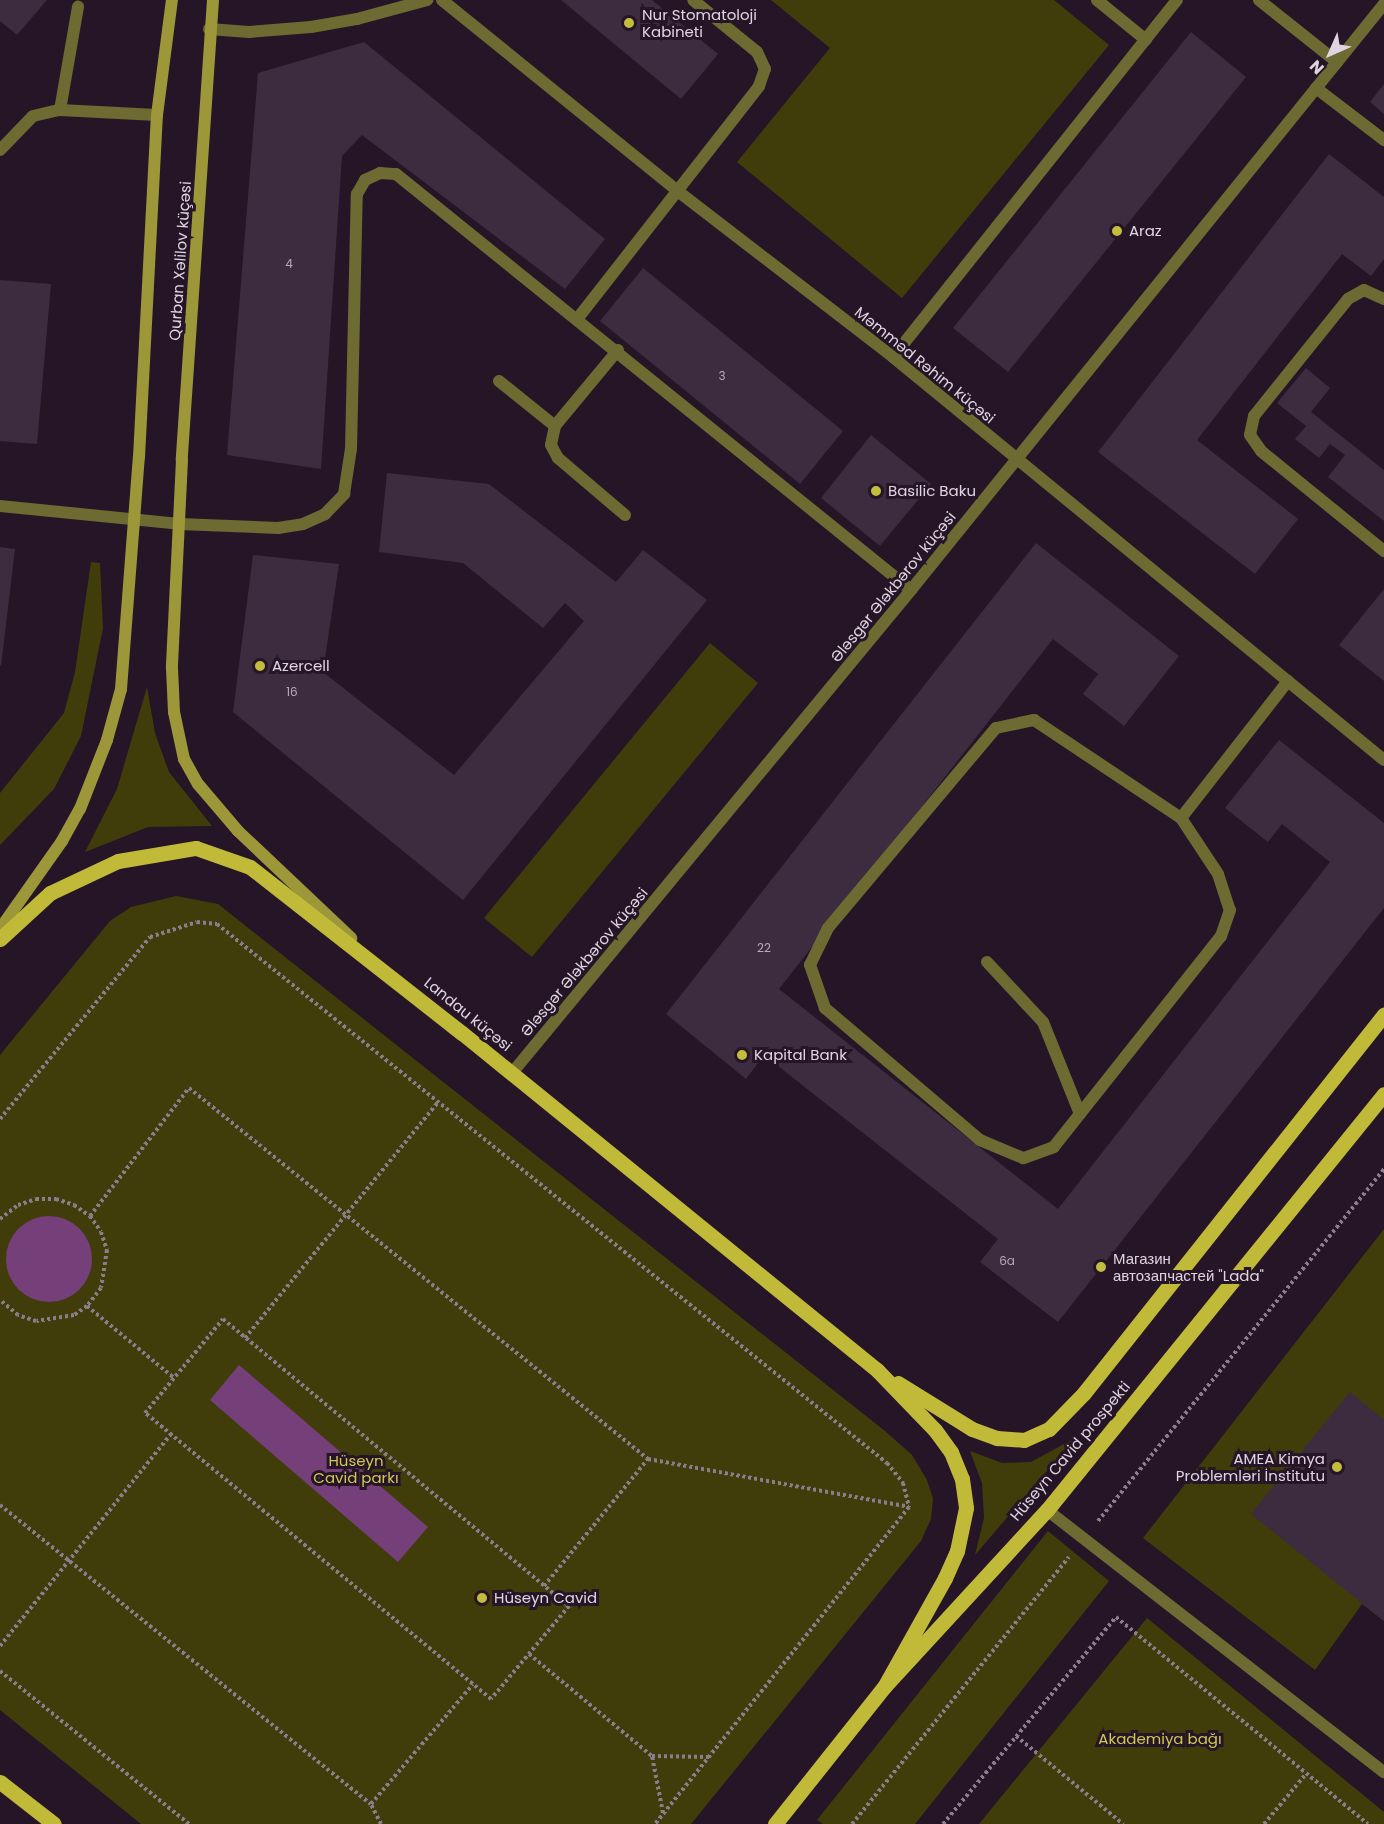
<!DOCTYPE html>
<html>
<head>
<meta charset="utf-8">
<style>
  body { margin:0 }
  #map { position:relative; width:1384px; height:1824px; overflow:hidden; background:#261527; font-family:Poppins,sans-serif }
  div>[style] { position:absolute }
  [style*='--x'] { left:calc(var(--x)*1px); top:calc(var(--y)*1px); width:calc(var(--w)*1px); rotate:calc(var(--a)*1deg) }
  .green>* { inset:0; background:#403d0b }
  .water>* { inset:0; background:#753f79 }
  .round { border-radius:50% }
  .building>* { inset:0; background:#3d2b3f }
  .path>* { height:4px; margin-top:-2px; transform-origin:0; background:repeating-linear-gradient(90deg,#8b7d8c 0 3px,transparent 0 6px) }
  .service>* { height:12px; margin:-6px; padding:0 6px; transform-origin:6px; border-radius:6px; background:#6d6a32 }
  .minor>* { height:12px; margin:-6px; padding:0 6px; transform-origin:6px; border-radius:6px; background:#6d6a32 }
  .secondary>* { height:12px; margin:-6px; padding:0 6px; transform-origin:6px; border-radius:6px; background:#9c9738 }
  .primary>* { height:15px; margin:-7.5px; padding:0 7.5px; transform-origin:7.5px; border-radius:7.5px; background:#c0ba38 }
  .dots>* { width:16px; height:16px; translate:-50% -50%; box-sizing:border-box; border:3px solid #261527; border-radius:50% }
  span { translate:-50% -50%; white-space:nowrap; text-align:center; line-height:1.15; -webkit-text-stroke:6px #261527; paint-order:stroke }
  .number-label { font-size:12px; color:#b7aab8 }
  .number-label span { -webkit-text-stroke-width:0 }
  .poi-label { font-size:15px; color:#e0d4e1 }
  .left { translate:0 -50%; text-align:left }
  .right { translate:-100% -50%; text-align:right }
  .street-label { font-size:15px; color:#e0d4e1 }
  .park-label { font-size:15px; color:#cec950 }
  .north { position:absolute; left:1300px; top:24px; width:60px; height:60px; -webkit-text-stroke:4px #261527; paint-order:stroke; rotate:225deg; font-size:16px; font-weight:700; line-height:24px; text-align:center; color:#e0d4e1 }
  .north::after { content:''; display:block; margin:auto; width:21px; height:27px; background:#e0d4e1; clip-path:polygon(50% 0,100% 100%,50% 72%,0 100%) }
</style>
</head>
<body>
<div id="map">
  <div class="green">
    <div style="clip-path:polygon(771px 0,1054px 0,1109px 45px,902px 298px,737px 162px,830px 48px)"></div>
    <div style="clip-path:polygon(91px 562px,100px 563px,103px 628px,81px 736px,54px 789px,0 845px,0 793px,64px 713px,75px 672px)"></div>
    <div style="clip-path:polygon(710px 643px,758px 683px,532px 957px,484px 918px)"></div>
    <div style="clip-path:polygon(147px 687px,155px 733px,169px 772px,212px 826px,148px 827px,85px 852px,117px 789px)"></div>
    <div style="clip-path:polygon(176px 896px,218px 904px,885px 1431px,912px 1455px,927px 1480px,933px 1499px,931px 1519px,921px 1541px,691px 1824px,141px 1824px,0 1710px,0 1055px,110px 921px,131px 907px)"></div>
    <div style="clip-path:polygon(1384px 1229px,1384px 1621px,1362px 1604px,1315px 1670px,1143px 1538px)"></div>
    <div style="clip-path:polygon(1075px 1438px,975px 1555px,984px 1518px,982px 1483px,970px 1451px,1002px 1463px,1031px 1462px)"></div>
    <div style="clip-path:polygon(1048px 1531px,1109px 1581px,915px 1824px,823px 1824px,817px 1820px)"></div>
    <div style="clip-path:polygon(1147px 1618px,1384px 1812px,1384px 1824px,979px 1824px)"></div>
  </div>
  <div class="water">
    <div class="round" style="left:6px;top:1216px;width:86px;height:86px"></div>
    <div style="clip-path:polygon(239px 1365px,428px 1527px,398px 1562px,210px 1400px)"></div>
  </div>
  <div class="building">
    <div style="clip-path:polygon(0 0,47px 0,17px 35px,0 21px)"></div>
    <div style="clip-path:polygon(561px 0,652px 0,718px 54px,681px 99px)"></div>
    <div style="clip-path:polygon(1191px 32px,1246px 77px,1008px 372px,953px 328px)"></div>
    <div style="clip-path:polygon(364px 42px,605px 239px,565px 289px,362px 135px,342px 156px,321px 469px,227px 455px,258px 73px)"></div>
    <div style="clip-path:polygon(1384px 84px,1384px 114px,1370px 102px)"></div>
    <div style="clip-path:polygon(1329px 154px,1384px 197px,1384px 259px,1371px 276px,1342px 254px,1197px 440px,1298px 519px,1255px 574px,1098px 452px)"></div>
    <div style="clip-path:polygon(643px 268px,843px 431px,800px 484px,600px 321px)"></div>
    <div style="clip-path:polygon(0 280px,51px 284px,37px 444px,0 441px)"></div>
    <div style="clip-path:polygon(1306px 368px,1330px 388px,1311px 412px,1384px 470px,1384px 521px,1328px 477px,1345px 455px,1330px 444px,1319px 458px,1295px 439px,1306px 426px,1277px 403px)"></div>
    <div style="clip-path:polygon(871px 435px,931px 484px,880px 546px,821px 498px)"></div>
    <div style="clip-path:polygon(387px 473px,489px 484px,616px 582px,643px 550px,707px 600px,463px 900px,233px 712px,253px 555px,339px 564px,323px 672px,454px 775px,584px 621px,565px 603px,543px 628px,463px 563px,379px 552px)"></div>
    <div style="clip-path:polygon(1036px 543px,1179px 656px,1124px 726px,1083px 694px,1098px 674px,1053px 639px,779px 989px,1058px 1209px,1330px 862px,1282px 824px,1268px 842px,1225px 808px,1279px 740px,1384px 823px,1384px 908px,1058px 1322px,980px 1262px,998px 1239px,764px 1055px,746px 1079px,666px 1014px)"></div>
    <div style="clip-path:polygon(0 547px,15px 549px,1px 666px,0 665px)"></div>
    <div style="clip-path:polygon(1384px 589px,1384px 681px,1339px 645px)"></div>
    <div style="clip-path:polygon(1350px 1392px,1384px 1420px,1384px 1621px,1251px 1514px)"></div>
  </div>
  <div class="path">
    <div style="--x:0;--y:1119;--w:236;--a:-50.5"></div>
    <div style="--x:150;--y:937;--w:49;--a:-17.7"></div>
    <div style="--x:197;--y:922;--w:20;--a:6"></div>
    <div style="--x:217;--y:924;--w:860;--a:38.82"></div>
    <div style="--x:887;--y:1463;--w:26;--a:51"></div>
    <div style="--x:903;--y:1483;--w:25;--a:76"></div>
    <div style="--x:909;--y:1507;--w:406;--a:128.7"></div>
    <div style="--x:90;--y:1216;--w:162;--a:-52.3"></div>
    <div style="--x:189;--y:1088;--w:590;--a:38.95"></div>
    <div style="--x:0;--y:1219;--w:23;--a:-38"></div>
    <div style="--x:18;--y:1205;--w:19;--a:-18"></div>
    <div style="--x:36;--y:1199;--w:20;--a:0"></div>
    <div style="--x:56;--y:1199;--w:19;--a:18"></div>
    <div style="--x:74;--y:1205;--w:19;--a:35"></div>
    <div style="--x:90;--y:1216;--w:19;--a:55"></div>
    <div style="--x:101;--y:1232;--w:19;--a:72"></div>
    <div style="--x:107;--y:1250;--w:38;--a:99"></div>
    <div style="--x:101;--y:1288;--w:23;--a:128"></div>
    <div style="--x:87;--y:1306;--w:16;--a:145"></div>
    <div style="--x:74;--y:1315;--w:38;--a:171"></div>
    <div style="--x:36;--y:1321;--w:19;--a:-162"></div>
    <div style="--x:18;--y:1315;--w:23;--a:-140"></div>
    <div style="--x:87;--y:1306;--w:113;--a:39.6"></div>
    <div style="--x:223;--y:1319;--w:450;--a:39.7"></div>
    <div style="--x:569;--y:1606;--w:121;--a:130"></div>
    <div style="--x:491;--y:1699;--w:449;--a:-140.4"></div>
    <div style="--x:145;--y:1413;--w:122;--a:-50.3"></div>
    <div style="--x:245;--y:1338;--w:306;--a:-50.7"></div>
    <div style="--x:0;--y:1505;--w:476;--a:38.9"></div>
    <div style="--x:1098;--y:1521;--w:454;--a:-50.9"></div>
    <div style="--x:544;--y:1586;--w:164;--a:-50.7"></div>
    <div style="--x:648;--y:1459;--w:265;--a:10.4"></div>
    <div style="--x:0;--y:1646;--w:272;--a:-51.1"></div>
    <div style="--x:529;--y:1654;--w:160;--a:39.7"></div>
    <div style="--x:0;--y:1671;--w:243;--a:39"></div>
    <div style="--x:1016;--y:1736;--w:139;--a:39.4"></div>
    <div style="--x:663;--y:1813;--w:58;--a:-100.9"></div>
    <div style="--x:652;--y:1756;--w:57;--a:1"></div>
    <div style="--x:381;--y:1824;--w:22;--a:-117"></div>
    <div style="--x:371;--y:1804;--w:157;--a:-49.6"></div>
    <div style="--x:852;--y:1824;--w:344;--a:-50.9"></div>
    <div style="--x:943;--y:1824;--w:270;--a:-50.1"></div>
    <div style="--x:1116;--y:1617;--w:326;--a:39.4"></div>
    <div style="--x:1264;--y:1824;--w:65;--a:-50"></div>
  </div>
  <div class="service">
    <div style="--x:1259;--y:0;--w:100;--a:38.5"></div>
    <div style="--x:1316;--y:88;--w:86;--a:37.4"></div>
    <div style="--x:60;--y:110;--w:105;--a:-80.1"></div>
    <div style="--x:0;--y:150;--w:47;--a:-45.9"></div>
    <div style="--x:33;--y:116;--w:28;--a:-13"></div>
    <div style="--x:60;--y:110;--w:97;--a:3"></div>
    <div style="--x:1384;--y:299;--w:22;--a:-156"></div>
    <div style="--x:1364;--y:290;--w:18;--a:151"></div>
    <div style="--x:1348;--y:299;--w:150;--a:128.8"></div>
    <div style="--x:1254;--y:416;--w:19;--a:102"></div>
    <div style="--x:1250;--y:435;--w:19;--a:55"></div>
    <div style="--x:1261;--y:451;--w:159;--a:39.1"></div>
    <div style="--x:618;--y:350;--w:99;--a:129.7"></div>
    <div style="--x:555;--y:426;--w:19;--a:102"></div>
    <div style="--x:551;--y:445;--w:15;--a:62"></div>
    <div style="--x:558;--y:458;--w:88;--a:40.4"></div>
    <div style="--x:499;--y:381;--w:72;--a:38.8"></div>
    <div style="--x:0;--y:506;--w:180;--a:5.7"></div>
    <div style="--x:1034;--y:720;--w:177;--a:33.7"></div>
    <div style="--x:1181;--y:818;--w:67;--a:56.5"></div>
    <div style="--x:1218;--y:874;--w:38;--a:72"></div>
    <div style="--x:1230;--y:910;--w:28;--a:109"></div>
    <div style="--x:1221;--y:936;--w:269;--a:128.4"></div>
    <div style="--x:1054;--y:1147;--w:33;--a:160"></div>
    <div style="--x:1023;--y:1158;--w:47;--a:-157.3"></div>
    <div style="--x:980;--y:1140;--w:204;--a:-139.6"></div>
    <div style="--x:825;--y:1008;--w:46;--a:-109.2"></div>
    <div style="--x:810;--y:965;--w:41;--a:-64.1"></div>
    <div style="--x:828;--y:928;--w:261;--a:-50"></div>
    <div style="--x:996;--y:728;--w:39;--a:-12"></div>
    <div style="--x:1181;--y:818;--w:174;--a:-52"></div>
    <div style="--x:987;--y:962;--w:82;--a:47"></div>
    <div style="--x:1043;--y:1022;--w:99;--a:68.1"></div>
    <div style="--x:1047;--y:1510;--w:427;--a:37.9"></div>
  </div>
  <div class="minor">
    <div style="--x:442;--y:0;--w:300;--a:39"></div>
    <div style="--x:675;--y:189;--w:275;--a:37.6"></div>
    <div style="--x:893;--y:357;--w:635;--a:39.38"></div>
    <div style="--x:1097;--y:0;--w:63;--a:39.2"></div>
    <div style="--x:209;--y:29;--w:40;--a:4.3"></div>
    <div style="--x:249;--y:32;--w:62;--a:-4.6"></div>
    <div style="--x:311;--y:27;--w:47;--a:-9.9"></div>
    <div style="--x:357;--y:19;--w:73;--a:-15.2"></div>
    <div style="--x:578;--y:318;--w:294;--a:-52"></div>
    <div style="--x:759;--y:86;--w:18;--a:-71"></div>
    <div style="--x:765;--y:69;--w:19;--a:-115"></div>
    <div style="--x:757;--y:52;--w:82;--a:-140.9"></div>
    <div style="--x:893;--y:357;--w:456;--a:-51.5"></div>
    <div style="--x:179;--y:524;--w:99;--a:2.3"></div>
    <div style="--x:278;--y:528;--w:25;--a:-9"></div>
    <div style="--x:303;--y:524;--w:24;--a:-24"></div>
    <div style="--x:325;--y:514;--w:28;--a:-46"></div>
    <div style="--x:344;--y:494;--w:46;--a:-81.2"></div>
    <div style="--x:351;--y:449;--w:255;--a:-88.7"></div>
    <div style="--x:357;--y:194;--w:16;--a:-60"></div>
    <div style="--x:365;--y:180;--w:17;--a:-25"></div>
    <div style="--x:380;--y:173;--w:16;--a:4"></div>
    <div style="--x:396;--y:174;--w:662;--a:38.93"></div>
    <div style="--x:512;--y:1073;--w:626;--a:-50.44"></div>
    <div style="--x:911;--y:590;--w:753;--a:-51.09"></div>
  </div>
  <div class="secondary">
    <div style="--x:213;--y:0;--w:461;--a:93.9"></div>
    <div style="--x:182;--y:460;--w:208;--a:92.8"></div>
    <div style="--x:172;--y:668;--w:44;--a:87.4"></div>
    <div style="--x:174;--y:712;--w:48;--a:78"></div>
    <div style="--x:184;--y:759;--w:29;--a:61"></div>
    <div style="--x:198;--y:784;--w:62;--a:49.6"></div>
    <div style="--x:238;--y:831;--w:156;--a:43.4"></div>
    <div style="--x:0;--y:929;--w:108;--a:-54.8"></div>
    <div style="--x:62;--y:841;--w:37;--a:-61"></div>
    <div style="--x:80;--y:809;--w:74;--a:-68.6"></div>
    <div style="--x:107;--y:740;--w:53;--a:-74.6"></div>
    <div style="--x:121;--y:689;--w:233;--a:-85.6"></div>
    <div style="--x:139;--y:457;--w:342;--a:-87"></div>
    <div style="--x:157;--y:115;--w:116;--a:-82.6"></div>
  </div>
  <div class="primary">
    <div style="--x:0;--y:939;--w:68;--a:-42.6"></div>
    <div style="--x:50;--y:893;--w:75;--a:-25.2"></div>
    <div style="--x:118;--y:861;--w:79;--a:-9.5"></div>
    <div style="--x:196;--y:848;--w:57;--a:19.4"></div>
    <div style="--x:250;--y:867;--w:269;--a:38.1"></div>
    <div style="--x:462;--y:1033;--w:535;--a:39.08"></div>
    <div style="--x:877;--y:1370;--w:83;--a:46"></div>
    <div style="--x:935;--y:1430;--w:27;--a:54"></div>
    <div style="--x:951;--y:1452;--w:29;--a:68"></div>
    <div style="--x:962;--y:1479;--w:29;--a:82"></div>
    <div style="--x:966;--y:1508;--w:44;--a:101.8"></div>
    <div style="--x:957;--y:1551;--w:30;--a:114"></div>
    <div style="--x:945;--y:1578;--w:125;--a:119.2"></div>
    <div style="--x:898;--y:1383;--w:87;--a:31.9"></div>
    <div style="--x:972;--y:1429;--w:27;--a:20"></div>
    <div style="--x:997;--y:1438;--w:27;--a:4"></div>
    <div style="--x:1024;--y:1440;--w:27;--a:-24"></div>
    <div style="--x:1049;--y:1429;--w:50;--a:-45.8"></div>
    <div style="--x:1084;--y:1393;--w:483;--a:-51.6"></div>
    <div style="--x:0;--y:1782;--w:68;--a:37.9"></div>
    <div style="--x:775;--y:1824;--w:175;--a:-51.5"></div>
    <div style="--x:884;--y:1687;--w:241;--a:-47.4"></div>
    <div style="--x:1047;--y:1510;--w:535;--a:-50.99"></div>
  </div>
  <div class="dots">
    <div style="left:629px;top:23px;background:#c3bd3e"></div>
    <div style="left:1117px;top:231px;background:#c3bd3e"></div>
    <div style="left:876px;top:491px;background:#c3bd3e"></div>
    <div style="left:260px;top:666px;background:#c3bd3e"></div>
    <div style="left:742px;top:1055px;background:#c3bd3e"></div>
    <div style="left:1101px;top:1267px;background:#c3bd3e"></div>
    <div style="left:1337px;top:1467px;background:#c3bd3e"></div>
    <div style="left:482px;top:1598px;background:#c3bd3e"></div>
  </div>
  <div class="number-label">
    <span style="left:289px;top:264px">4</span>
    <span style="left:722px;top:376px">3</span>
    <span style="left:292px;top:692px">16</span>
    <span style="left:764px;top:948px">22</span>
    <span style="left:1007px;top:1261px">6a</span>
  </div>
  <div class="poi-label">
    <span class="left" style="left:642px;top:23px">Nur Stomatoloji<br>Kabineti</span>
    <span class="left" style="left:1129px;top:231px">Araz</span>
    <span class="left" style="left:888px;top:491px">Basilic Baku</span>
    <span class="left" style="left:272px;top:666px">Azercell</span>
    <span class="left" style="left:754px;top:1055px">Kapital Bank</span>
    <span class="left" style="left:1113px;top:1267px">Магазин<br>автозапчастей "Lada"</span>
    <span class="right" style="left:1325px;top:1467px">AMEA Kimya<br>Problemləri İnstitutu</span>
    <span class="left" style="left:494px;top:1598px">Hüseyn Cavid</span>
  </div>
  <div class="street-label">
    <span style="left:180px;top:261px;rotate:-86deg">Qurban Xəlilov küçəsi</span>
    <span style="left:925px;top:365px;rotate:39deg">Məmməd Rəhim küçəsi</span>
    <span style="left:893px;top:587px;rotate:-51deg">Ələsgər Ələkbərov küçəsi</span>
    <span style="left:584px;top:962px;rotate:-50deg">Ələsgər Ələkbərov küçəsi</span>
    <span style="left:468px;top:1014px;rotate:39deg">Landau küçəsi</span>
    <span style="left:1070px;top:1451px;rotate:-50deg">Hüseyn Cavid prospekti</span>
  </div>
  <div class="park-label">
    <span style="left:356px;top:1469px">Hüseyn<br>Cavid parkı</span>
    <span style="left:1160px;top:1739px">Akademiya bağı</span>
  </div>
  <div class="north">N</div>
</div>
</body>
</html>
